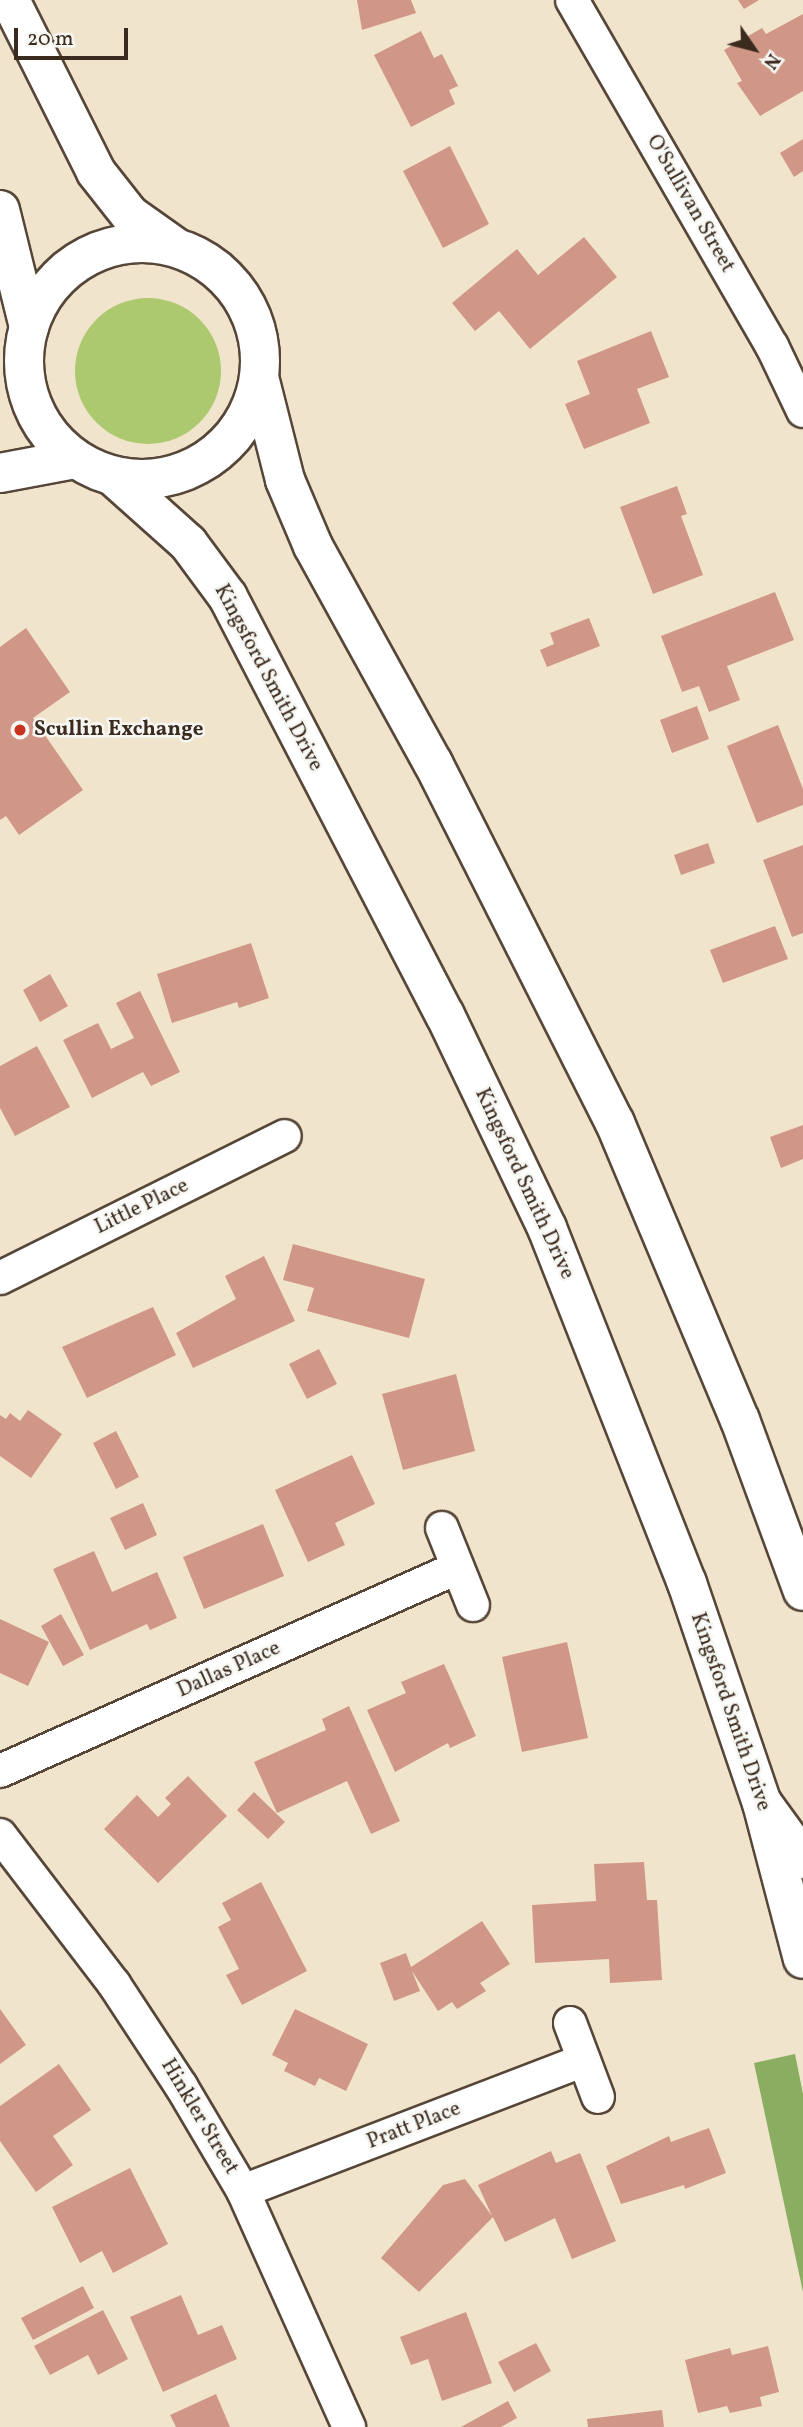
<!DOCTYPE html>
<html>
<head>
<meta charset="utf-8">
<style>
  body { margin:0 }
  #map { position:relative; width:803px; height:2427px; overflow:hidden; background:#f1e4cc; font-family:Vollkorn,serif }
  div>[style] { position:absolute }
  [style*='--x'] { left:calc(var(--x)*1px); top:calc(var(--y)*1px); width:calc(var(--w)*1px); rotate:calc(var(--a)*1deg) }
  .green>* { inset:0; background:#adc96f }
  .round { border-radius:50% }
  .forest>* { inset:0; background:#8aad62 }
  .building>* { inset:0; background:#d19786 }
  .roads { filter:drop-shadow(2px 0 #564638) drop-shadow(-2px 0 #564638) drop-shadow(0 2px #564638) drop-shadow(0 -2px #564638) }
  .street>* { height:32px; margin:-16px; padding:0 16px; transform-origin:16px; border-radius:16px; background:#fff }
  .secondary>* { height:38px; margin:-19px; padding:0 19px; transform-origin:19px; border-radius:19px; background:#fff }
  .primary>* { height:38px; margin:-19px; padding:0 19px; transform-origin:19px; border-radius:19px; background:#fff }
  .primary>.ring { margin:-19px; padding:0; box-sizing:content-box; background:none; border:38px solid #fff; border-radius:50% }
  .dots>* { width:19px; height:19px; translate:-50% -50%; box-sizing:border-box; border:4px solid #f6f6f2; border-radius:50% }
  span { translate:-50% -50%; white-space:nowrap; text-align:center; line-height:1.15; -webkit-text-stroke:5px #f6f6f2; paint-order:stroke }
  .street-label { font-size:21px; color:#3b2a1e }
  .poi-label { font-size:21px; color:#3b2a1e; font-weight:700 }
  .left { translate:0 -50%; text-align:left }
  .north { position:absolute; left:719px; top:14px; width:70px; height:70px; -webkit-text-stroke:5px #f6f6f2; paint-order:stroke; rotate:125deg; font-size:19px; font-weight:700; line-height:28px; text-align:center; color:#3b2a1e }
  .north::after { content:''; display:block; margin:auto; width:24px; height:32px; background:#3b2a1e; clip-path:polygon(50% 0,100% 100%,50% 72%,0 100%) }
  .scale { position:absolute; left:14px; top:28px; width:114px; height:32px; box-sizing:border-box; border:4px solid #3b2a1e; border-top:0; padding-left:9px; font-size:21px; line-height:24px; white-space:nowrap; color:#3b2a1e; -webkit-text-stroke:5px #f6f6f2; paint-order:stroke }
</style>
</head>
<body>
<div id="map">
  <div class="green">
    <div class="round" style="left:75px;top:298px;width:146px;height:146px"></div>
  </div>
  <div class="forest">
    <div style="clip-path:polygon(795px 2054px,803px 2094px,803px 2292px,754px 2063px)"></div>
  </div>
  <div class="building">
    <div style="clip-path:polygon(357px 0,411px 0,416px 13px,362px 30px)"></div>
    <div style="clip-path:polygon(738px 0,759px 0,744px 9px)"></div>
    <div style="clip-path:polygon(803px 14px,803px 91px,760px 116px,737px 83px,742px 81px,724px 50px,762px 28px,766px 34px)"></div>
    <div style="clip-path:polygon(421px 31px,434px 58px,442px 54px,458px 86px,449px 90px,455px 104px,411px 127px,374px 55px)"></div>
    <div style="clip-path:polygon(803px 139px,803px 171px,794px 177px,780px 153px)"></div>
    <div style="clip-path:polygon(450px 146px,489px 224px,443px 248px,403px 171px)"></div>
    <div style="clip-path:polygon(584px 237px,617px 277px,530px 349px,499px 311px,475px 331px,452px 303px,517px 249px,538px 275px)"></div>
    <div style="clip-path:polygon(651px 331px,669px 377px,637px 389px,650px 423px,584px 449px,565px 404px,590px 394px,577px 361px)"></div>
    <div style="clip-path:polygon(677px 486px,687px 514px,681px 516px,703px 575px,653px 594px,620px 507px)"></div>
    <div style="clip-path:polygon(775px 592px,794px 640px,727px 666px,740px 700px,709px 712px,699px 686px,682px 692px,661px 636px)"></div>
    <div style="clip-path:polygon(589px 618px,600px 646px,547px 667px,540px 650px,554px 644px,550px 633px)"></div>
    <div style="clip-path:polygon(26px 628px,70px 692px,33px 718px,83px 790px,19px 835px,6px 816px,0 820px,0 647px)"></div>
    <div style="clip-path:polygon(697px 706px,709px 739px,672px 753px,660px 720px)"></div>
    <div style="clip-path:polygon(778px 725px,803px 789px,803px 805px,757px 823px,727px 746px)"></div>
    <div style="clip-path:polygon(708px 843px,715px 863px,681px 875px,674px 855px)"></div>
    <div style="clip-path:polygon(803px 845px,803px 933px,792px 937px,763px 860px)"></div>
    <div style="clip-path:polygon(775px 926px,788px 959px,723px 983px,710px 950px)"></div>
    <div style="clip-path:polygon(251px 943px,269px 998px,239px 1008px,237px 1002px,172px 1023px,157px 974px)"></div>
    <div style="clip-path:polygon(50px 974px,68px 1006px,40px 1022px,23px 990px)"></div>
    <div style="clip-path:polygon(140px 991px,180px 1072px,151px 1086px,143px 1072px,92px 1098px,63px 1040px,98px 1023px,111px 1049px,134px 1038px,116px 1003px)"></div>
    <div style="clip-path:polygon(37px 1046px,70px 1107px,15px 1136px,0 1108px,0 1066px)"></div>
    <div style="clip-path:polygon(803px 1125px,803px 1159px,781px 1168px,770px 1137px)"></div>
    <div style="clip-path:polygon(293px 1244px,425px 1279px,409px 1338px,307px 1311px,314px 1288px,283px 1280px)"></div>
    <div style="clip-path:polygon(264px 1256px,295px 1321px,193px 1368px,176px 1333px,236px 1299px,225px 1276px)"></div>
    <div style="clip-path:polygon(153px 1307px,176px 1355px,87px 1398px,62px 1347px)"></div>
    <div style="clip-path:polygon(319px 1349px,337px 1384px,307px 1399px,289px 1364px)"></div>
    <div style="clip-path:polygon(456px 1374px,475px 1451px,403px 1470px,382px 1394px)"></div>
    <div style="clip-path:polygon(28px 1410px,62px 1434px,31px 1478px,0 1456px,0 1415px,6px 1419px,10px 1413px,20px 1421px)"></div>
    <div style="clip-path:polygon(116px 1431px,139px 1477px,116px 1489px,93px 1443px)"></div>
    <div style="clip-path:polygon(352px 1455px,375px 1504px,335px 1523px,345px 1545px,308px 1562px,275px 1490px)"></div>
    <div style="clip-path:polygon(143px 1503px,157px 1535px,125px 1550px,110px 1518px)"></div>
    <div style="clip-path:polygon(263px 1524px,284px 1576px,204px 1609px,183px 1557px)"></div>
    <div style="clip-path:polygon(94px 1551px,112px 1592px,157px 1572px,177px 1618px,150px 1630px,147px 1624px,90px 1650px,53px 1569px)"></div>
    <div style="clip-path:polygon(61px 1614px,84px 1655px,63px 1666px,41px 1626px)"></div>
    <div style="clip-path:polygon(0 1619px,49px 1642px,28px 1686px,0 1673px)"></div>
    <div style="clip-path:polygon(567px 1642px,588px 1738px,522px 1752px,502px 1657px)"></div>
    <div style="clip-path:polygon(444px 1664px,476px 1736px,450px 1748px,448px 1743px,395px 1772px,367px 1710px,406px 1693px,401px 1682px)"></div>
    <div style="clip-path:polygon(349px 1706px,400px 1821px,371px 1834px,347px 1781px,277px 1813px,254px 1762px,326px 1730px,322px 1719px)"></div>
    <div style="clip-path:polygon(188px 1776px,227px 1816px,158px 1883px,104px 1829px,137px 1795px,158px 1817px,171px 1804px,165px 1798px)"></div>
    <div style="clip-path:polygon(254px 1792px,285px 1822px,268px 1839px,237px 1810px)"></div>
    <div style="clip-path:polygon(644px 1862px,647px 1900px,657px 1900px,662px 1980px,610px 1983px,609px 1959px,535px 1963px,532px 1905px,596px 1901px,594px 1864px)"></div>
    <div style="clip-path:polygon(261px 1882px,307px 1971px,242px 2005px,226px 1975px,239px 1969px,218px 1927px,231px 1920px,222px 1903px)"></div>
    <div style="clip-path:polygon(482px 1921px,510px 1964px,480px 1983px,486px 1991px,457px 2009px,452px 2002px,438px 2011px,412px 1971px,420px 1991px,394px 2001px,380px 1963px,406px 1953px,411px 1967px)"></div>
    <div style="clip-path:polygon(0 2009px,26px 2045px,0 2064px)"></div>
    <div style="clip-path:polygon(295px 2009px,368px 2044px,346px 2091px,319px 2078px,315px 2086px,284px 2071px,288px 2063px,272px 2055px)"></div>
    <div style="clip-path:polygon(59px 2064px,91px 2110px,53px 2136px,73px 2165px,36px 2192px,0 2141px,0 2106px)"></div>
    <div style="clip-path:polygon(709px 2128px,726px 2173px,685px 2189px,684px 2185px,621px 2204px,606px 2166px,669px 2136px,671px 2142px)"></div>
    <div style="clip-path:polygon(551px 2151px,556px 2163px,580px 2153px,616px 2241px,572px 2259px,555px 2218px,505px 2242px,493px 2217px,419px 2292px,381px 2258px,443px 2185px,465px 2179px,492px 2216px,478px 2185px)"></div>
    <div style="clip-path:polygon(130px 2168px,168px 2244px,113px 2273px,102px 2251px,80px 2263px,52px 2207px)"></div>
    <div style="clip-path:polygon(83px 2286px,94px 2308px,33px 2340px,21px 2318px)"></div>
    <div style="clip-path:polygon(181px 2295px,198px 2335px,222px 2325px,237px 2359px,163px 2392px,130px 2317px)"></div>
    <div style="clip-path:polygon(103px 2310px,128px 2359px,98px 2375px,88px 2355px,50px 2375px,34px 2346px)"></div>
    <div style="clip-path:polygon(466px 2312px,492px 2383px,442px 2401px,428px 2359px,411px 2365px,400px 2337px)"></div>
    <div style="clip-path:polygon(536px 2343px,551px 2371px,514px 2392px,498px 2362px)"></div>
    <div style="clip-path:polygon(768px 2346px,779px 2392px,760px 2397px,762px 2406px,730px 2413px,727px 2406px,698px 2413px,685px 2360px,730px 2348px,732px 2355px)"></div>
    <div style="clip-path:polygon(216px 2394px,230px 2427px,176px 2427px,170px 2415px)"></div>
    <div style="clip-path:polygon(508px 2401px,517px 2418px,501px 2427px,461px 2427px)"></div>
    <div style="clip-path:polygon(662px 2410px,664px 2427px,588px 2427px,587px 2419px)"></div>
  </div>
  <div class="roads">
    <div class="street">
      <div style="--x:572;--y:0;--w:400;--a:60"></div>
      <div style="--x:772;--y:346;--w:72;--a:64.5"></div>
      <div style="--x:0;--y:1278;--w:318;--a:-26.5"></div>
      <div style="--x:442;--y:1528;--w:83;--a:68.1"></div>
      <div style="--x:0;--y:1771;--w:500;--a:-23.95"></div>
      <div style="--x:0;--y:1835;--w:188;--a:52.6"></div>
      <div style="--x:114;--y:1984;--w:122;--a:56.7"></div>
      <div style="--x:181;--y:2086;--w:122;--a:59.4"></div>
      <div style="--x:243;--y:2191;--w:259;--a:65.8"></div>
      <div style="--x:570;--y:2023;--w:79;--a:69.3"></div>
      <div style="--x:243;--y:2191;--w:365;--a:-21"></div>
    </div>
    <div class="secondary">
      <div style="--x:763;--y:1804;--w:68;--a:54"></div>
    </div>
    <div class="primary">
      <div style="--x:10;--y:0;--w:192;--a:63.4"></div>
      <div style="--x:96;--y:172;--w:55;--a:51.7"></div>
      <div style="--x:130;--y:215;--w:55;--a:35.4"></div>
      <div style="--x:0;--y:210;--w:121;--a:76.1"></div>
      <div class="ring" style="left:24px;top:243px;width:198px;height:198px"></div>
      <div style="--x:260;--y:381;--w:102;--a:75.8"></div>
      <div style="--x:285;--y:480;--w:72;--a:67"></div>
      <div style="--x:313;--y:546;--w:248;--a:61.1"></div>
      <div style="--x:433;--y:763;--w:403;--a:63.2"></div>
      <div style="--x:615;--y:1123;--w:322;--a:67.2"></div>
      <div style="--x:740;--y:1420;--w:182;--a:69.8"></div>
      <div style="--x:0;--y:473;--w:76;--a:-10.6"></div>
      <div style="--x:113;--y:476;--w:101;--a:41.8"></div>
      <div style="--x:188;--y:543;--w:67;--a:53.5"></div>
      <div style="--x:228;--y:597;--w:471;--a:62.6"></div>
      <div style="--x:445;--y:1015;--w:236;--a:64.4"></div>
      <div style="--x:547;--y:1228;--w:382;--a:68.5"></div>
      <div style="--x:687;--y:1583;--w:232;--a:71.2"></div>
      <div style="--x:762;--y:1803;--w:161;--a:75.3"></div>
    </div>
  </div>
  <div class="dots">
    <div style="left:20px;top:730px;background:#c8321e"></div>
  </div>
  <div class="street-label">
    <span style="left:690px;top:204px;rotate:60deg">O'Sullivan Street</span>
    <span style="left:268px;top:678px;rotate:62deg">Kingsford Smith Drive</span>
    <span style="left:524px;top:1184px;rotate:65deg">Kingsford Smith Drive</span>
    <span style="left:142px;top:1207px;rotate:-26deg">Little Place</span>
    <span style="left:229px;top:1670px;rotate:-24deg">Dallas Place</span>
    <span style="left:730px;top:1712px;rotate:71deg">Kingsford Smith Drive</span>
    <span style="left:199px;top:2117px;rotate:59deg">Hinkler Street</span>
    <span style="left:414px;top:2126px;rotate:-21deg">Pratt Place</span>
  </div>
  <div class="poi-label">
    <span class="left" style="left:34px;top:730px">Scullin Exchange</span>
  </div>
  <div class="north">N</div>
  <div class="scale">20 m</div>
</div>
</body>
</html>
